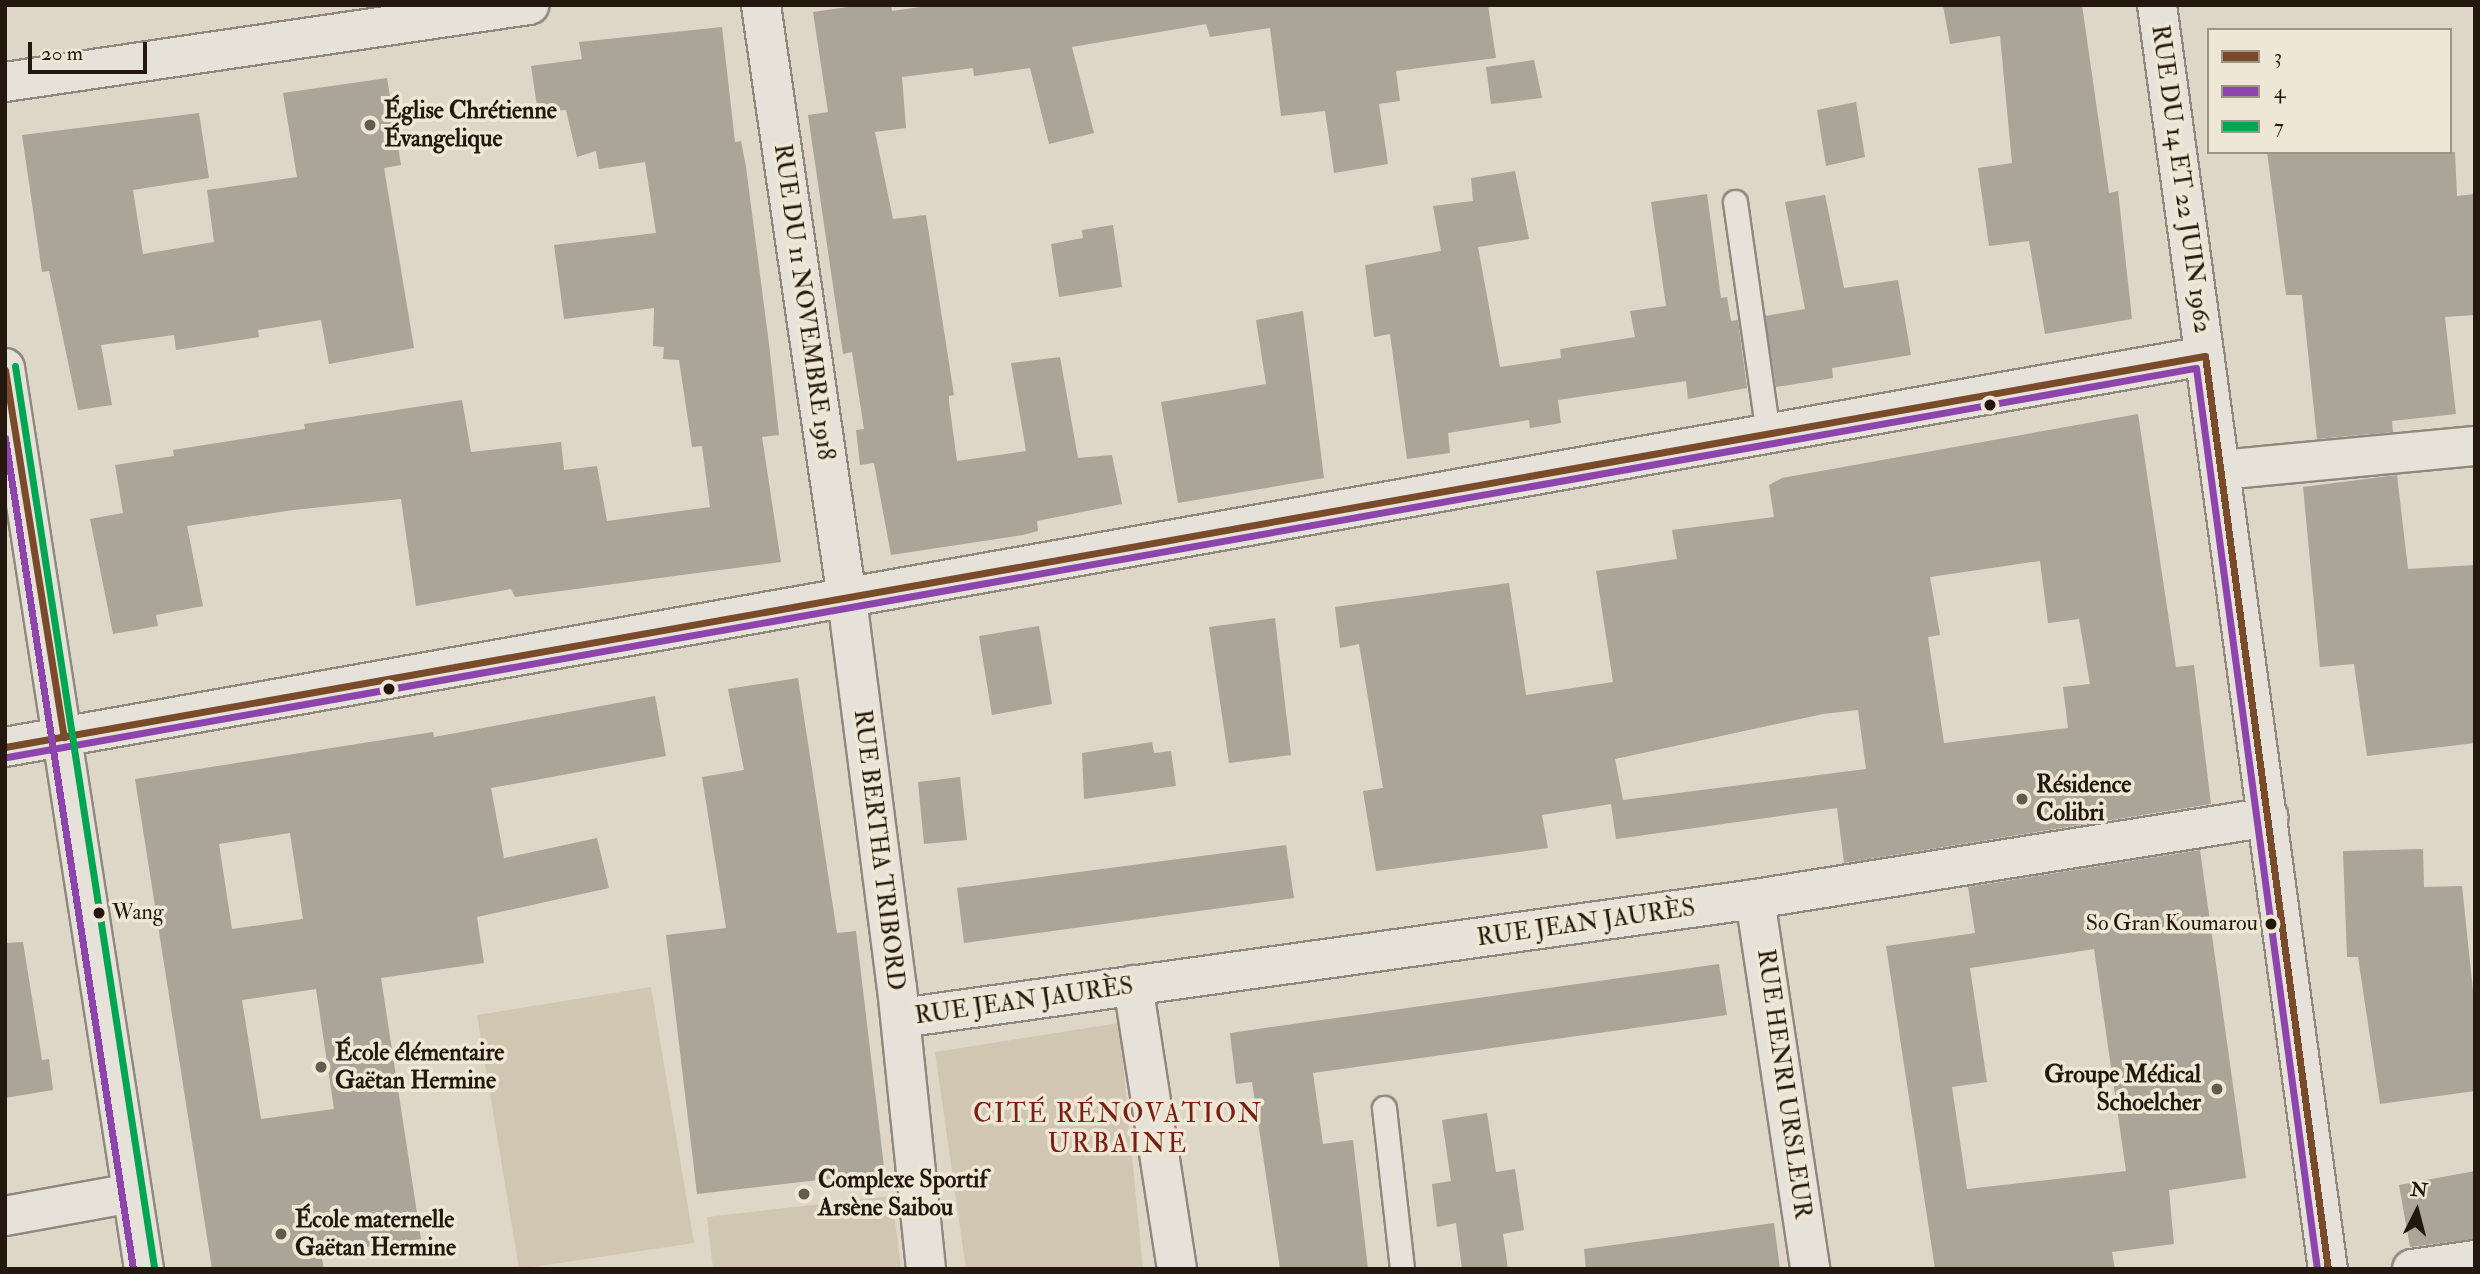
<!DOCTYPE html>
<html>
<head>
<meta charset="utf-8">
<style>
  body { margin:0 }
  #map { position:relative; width:2480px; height:1274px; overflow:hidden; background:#ded6c7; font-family:"IM FELL Double Pica",serif }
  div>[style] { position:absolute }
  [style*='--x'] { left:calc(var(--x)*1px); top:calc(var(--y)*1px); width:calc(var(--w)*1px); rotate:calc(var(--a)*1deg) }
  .green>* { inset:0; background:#d1c6b2 }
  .building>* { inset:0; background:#aaa499 }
  .roads { filter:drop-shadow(2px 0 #8e887e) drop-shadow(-2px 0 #8e887e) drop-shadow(0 2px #8e887e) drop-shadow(0 -2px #8e887e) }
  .service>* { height:23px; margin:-11.5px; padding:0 11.5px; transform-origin:11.5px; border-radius:11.5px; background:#e6e2da }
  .minor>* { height:38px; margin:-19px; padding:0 19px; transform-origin:19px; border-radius:19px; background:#e6e2da }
  .tertiary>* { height:38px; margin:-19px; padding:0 19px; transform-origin:19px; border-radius:19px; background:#e6e2da }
  .bus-1>* { height:7px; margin:-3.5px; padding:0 3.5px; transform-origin:3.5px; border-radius:3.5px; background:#7a4b2a }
  .bus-2>* { height:7px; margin:-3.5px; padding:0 3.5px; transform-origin:3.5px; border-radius:3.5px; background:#8e44ad }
  .bus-3>* { height:7px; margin:-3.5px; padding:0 3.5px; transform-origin:3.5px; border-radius:3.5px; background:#00a651 }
  .dots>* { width:19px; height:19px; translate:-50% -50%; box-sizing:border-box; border:4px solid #efe7d5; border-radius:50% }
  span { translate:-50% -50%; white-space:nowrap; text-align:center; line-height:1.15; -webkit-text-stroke:7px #efe7d5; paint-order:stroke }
  .bus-label { font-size:22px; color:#24180e }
  .left { translate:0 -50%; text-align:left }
  .right { translate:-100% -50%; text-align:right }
  .poi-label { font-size:24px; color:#24180e; font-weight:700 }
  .street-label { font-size:24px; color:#24180e }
  .neighbourhood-label { font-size:26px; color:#7a1f14; letter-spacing:2px }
  .frame { position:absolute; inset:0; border:7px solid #24180e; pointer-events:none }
  .legend { position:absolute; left:2207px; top:28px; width:245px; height:126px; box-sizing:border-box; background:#efe7d5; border:2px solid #9e9485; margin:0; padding:9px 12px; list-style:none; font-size:21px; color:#24180e }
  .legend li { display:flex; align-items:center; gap:14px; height:35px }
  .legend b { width:35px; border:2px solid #9e9485 }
  .north { position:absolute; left:2382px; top:1176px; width:70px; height:70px; -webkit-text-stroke:5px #efe7d5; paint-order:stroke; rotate:6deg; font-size:19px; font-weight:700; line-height:28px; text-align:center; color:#24180e }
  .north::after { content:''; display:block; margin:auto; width:24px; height:32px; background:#24180e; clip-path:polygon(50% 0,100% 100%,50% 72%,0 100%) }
  .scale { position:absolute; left:28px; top:42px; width:119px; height:32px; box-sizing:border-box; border:4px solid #24180e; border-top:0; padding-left:9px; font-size:21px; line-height:24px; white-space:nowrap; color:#24180e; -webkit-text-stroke:5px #efe7d5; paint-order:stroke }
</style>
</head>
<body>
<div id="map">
  <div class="green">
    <div style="clip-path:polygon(651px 987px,694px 1243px,519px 1269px,477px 1015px)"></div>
    <div style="clip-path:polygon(1119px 1023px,1143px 1269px,966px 1269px,935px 1052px)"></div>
    <div style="clip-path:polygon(892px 1196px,901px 1269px,713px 1269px,707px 1217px)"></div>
  </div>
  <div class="building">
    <div style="clip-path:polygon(862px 5px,891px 5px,892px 11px,935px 5px,1488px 5px,1496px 58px,1396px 71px,1400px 101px,1379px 104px,1388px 164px,1334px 173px,1325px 111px,1281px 116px,1270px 28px,1210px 37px,1206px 24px,1072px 47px,1094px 133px,1049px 144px,1030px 68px,974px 76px,973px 68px,902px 77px,906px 128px,875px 132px,893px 219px,926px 215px,954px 395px,949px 396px,949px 402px,957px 461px,1026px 451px,1011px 363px,1060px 357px,1078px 458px,1112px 455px,1122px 504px,1037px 521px,1038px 531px,1023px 535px,891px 555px,874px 463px,860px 465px,856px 430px,864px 429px,852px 352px,843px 354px,808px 115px,828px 112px,813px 12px)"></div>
    <div style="clip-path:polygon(1943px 5px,2082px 5px,2109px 193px,2118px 191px,2132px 319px,2045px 334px,2029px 241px,1989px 246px,1978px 168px,2012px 163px,2000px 36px,1950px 44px)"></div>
    <div style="clip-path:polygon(722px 27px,735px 142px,741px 141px,746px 167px,769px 344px,779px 435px,762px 437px,781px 562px,515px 597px,511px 589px,416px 606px,401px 499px,293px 510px,187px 526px,203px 606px,156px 615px,158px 626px,113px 634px,90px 519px,123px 513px,115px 465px,174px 456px,173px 450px,305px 429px,304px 424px,462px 400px,471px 452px,561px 442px,564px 470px,597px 466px,607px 521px,710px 507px,702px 446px,692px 447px,679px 360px,663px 359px,664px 347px,653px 346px,654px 308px,564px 319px,554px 245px,656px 233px,645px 162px,599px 169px,596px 151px,577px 157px,566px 110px,538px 113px,531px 66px,582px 59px,579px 42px)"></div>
    <div style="clip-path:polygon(1534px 60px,1542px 98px,1491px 104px,1486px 67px)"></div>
    <div style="clip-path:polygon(387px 78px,401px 165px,384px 168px,414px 348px,329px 364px,321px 320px,258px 330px,259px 337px,176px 350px,174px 335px,101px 345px,112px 405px,78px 410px,49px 271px,42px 272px,22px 135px,199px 113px,209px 178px,133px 190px,143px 254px,214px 242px,207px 190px,297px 177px,283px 93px)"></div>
    <div style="clip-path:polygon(1856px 102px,1865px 157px,1826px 166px,1817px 110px)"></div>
    <div style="clip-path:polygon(2267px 152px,2455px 152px,2457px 196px,2475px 194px,2475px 315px,2445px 317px,2456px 414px,2392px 421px,2393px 432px,2317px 439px,2302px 295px,2286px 295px)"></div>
    <div style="clip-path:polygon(1515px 171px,1529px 239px,1478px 247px,1500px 367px,1561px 358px,1560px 349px,1635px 337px,1630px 311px,1666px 306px,1651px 202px,1707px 194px,1721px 298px,1727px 297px,1731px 321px,1738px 320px,1747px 388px,1688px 399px,1686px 381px,1558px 400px,1561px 423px,1530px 428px,1529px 420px,1448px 433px,1450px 453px,1407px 459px,1390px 334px,1374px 337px,1365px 265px,1441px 251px,1433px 206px,1473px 201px,1471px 178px)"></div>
    <div style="clip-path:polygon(1825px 195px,1844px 288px,1898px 280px,1911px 355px,1832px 368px,1833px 378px,1776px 387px,1765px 316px,1805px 309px,1785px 202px)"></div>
    <div style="clip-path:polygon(1113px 225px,1122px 287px,1059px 297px,1051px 244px,1083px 238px,1082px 230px)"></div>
    <div style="clip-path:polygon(1303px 311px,1324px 478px,1178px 503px,1161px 402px,1266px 384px,1256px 320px)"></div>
    <div style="clip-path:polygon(evenodd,2138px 414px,2176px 667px,2194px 665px,2211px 804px,1844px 863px,1837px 808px,1616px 839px,1611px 804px,1542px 815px,1548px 848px,1376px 871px,1363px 791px,1383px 788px,1359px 644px,1340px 648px,1335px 607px,1509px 583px,1526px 695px,1613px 682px,1596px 571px,1677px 559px,1672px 530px,1774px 517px,1769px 485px,1782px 478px,2138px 414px,2040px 561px,2048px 623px,2079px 619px,2090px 684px,2063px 687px,2068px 728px,1944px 743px,1928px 637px,1940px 635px,1930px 577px,2040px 561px,2138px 414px,1858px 710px,1866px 769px,1623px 800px,1615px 759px,1823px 714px,1858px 710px)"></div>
    <div style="clip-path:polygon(2397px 475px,2408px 569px,2475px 565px,2475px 743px,2367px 756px,2354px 664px,2320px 667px,2303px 487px)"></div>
    <div style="clip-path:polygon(1275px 618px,1291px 755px,1229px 763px,1209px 627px)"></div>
    <div style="clip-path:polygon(1039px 626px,1052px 704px,992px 715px,979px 636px)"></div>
    <div style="clip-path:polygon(798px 678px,837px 933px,856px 931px,886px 1184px,846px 1188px,845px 1177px,697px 1194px,666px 935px,726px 928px,702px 777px,744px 770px,728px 689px)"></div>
    <div style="clip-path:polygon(evenodd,655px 696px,666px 756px,491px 788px,504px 858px,597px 838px,609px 888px,477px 917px,484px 963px,381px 978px,421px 1239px,321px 1254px,324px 1269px,212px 1269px,135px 779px,433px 732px,434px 737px,655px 696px,290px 833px,303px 919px,232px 929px,219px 844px,290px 833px,655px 696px,316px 989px,334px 1109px,261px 1119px,242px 1000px,316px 989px)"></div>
    <div style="clip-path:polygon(1152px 742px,1154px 753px,1171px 751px,1176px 786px,1084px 799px,1082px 753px)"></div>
    <div style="clip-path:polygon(960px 777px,967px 840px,924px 844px,918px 782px)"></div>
    <div style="clip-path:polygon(1286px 845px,1294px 898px,964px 943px,957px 888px)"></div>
    <div style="clip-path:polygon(2423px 849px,2424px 887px,2462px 886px,2475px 1010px,2475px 1091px,2380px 1104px,2358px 957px,2347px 957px,2343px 851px)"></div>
    <div style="clip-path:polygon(evenodd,2200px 850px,2246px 1178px,2169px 1190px,2174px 1244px,2112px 1252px,2115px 1269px,1935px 1269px,1886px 946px,1975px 933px,1968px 887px,2200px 850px,2094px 949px,2126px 1171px,1967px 1189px,1952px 1087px,1987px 1082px,1970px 968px,2094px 949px)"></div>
    <div style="clip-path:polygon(23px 942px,42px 1060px,49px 1059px,53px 1090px,5px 1098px,5px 943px)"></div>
    <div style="clip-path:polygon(1719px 964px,1727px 1015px,1313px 1073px,1323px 1144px,1353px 1140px,1368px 1269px,1280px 1269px,1252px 1082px,1236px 1084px,1230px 1033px)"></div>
    <div style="clip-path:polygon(1487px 1113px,1496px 1172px,1515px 1169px,1524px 1230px,1503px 1234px,1508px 1269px,1462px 1269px,1456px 1223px,1437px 1227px,1432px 1184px,1451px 1181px,1442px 1120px)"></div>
    <div style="clip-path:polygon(2475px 1171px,2475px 1239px,2410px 1247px,2399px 1185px)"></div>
    <div style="clip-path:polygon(1774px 1223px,1780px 1269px,1586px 1269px,1584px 1249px)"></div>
  </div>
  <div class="roads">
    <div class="service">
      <div style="--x:1735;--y:202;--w:233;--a:81.9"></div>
      <div style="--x:1384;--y:1108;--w:162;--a:83.6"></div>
    </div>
    <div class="minor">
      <div style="--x:761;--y:5;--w:600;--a:81.76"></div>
      <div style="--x:847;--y:599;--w:392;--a:82.7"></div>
      <div style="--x:897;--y:988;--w:282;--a:84.1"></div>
      <div style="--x:5;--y:82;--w:530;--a:-8.36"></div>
      <div style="--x:2221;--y:470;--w:255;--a:-5.4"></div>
      <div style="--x:5;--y:747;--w:2234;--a:-10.08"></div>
      <div style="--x:1755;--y:899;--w:374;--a:81.5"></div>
      <div style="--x:1133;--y:985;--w:287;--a:81.2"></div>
      <div style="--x:901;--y:1018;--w:862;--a:-7.93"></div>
      <div style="--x:1755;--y:899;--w:520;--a:-9.06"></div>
      <div style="--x:5;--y:1216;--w:129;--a:-10.3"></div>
      <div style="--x:2412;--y:1269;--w:64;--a:-8.1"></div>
    </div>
    <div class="tertiary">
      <div style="--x:2157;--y:5;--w:1276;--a:82.3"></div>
      <div style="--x:5;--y:368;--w:912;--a:81.23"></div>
    </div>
  </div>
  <div class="bus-1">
    <div style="--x:2205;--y:356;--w:921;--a:82.33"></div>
    <div style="--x:5;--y:370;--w:372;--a:80.9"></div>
    <div style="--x:5;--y:747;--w:2234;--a:-10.08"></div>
  </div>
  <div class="bus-2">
    <div style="--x:5;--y:438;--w:841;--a:81.24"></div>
    <div style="--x:7;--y:757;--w:2223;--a:-10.08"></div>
    <div style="--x:2196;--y:368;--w:909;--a:82.35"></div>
  </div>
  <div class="bus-3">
    <div style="--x:15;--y:366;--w:912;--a:81.23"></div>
  </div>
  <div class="dots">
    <div style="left:370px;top:125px;background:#655a4f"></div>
    <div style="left:1990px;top:405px;background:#24180e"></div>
    <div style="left:389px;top:689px;background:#24180e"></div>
    <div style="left:2022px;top:799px;background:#655a4f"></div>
    <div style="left:99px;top:913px;background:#24180e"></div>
    <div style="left:2271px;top:924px;background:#24180e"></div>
    <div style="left:321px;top:1067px;background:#655a4f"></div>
    <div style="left:2217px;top:1089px;background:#655a4f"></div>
    <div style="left:804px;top:1194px;background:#655a4f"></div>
    <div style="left:281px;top:1234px;background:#655a4f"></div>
  </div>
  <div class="bus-label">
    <span class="left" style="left:112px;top:913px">Wang</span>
    <span class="right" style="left:2258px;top:924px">So Gran Koumarou</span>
  </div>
  <div class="poi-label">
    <span class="left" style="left:384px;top:125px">Église Chrétienne<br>Évangelique</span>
    <span class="left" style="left:2036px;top:799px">Résidence<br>Colibri</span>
    <span class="left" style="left:335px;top:1067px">École élémentaire<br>Gaëtan Hermine</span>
    <span class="right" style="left:2201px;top:1089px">Groupe Médical<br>Schoelcher</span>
    <span class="left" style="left:818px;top:1194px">Complexe Sportif<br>Arsène Saibou</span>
    <span class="left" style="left:295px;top:1234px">École maternelle<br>Gaëtan Hermine</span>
  </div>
  <div class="street-label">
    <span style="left:2181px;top:179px;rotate:82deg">RUE DU 14 ET 22 JUIN 1962</span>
    <span style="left:804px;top:302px;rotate:82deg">RUE DU 11 NOVEMBRE 1918</span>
    <span style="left:879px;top:850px;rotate:83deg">RUE BERTHA TRIBORD</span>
    <span style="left:1586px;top:923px;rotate:-8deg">RUE JEAN JAURÈS</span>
    <span style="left:1024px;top:1001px;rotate:-8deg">RUE JEAN JAURÈS</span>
    <span style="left:1784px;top:1084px;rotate:82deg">RUE HENRI URSLEUR</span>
  </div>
  <div class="neighbourhood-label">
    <span style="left:1118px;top:1130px">CITÉ RÉNOVATION<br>URBAINE</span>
  </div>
  <div class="frame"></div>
  <ul class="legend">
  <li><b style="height:9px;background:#7a4b2a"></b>3</li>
  <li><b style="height:9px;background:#8e44ad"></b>4</li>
  <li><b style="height:9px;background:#00a651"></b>7</li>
  </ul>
  <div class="north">N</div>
  <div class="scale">20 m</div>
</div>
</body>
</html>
